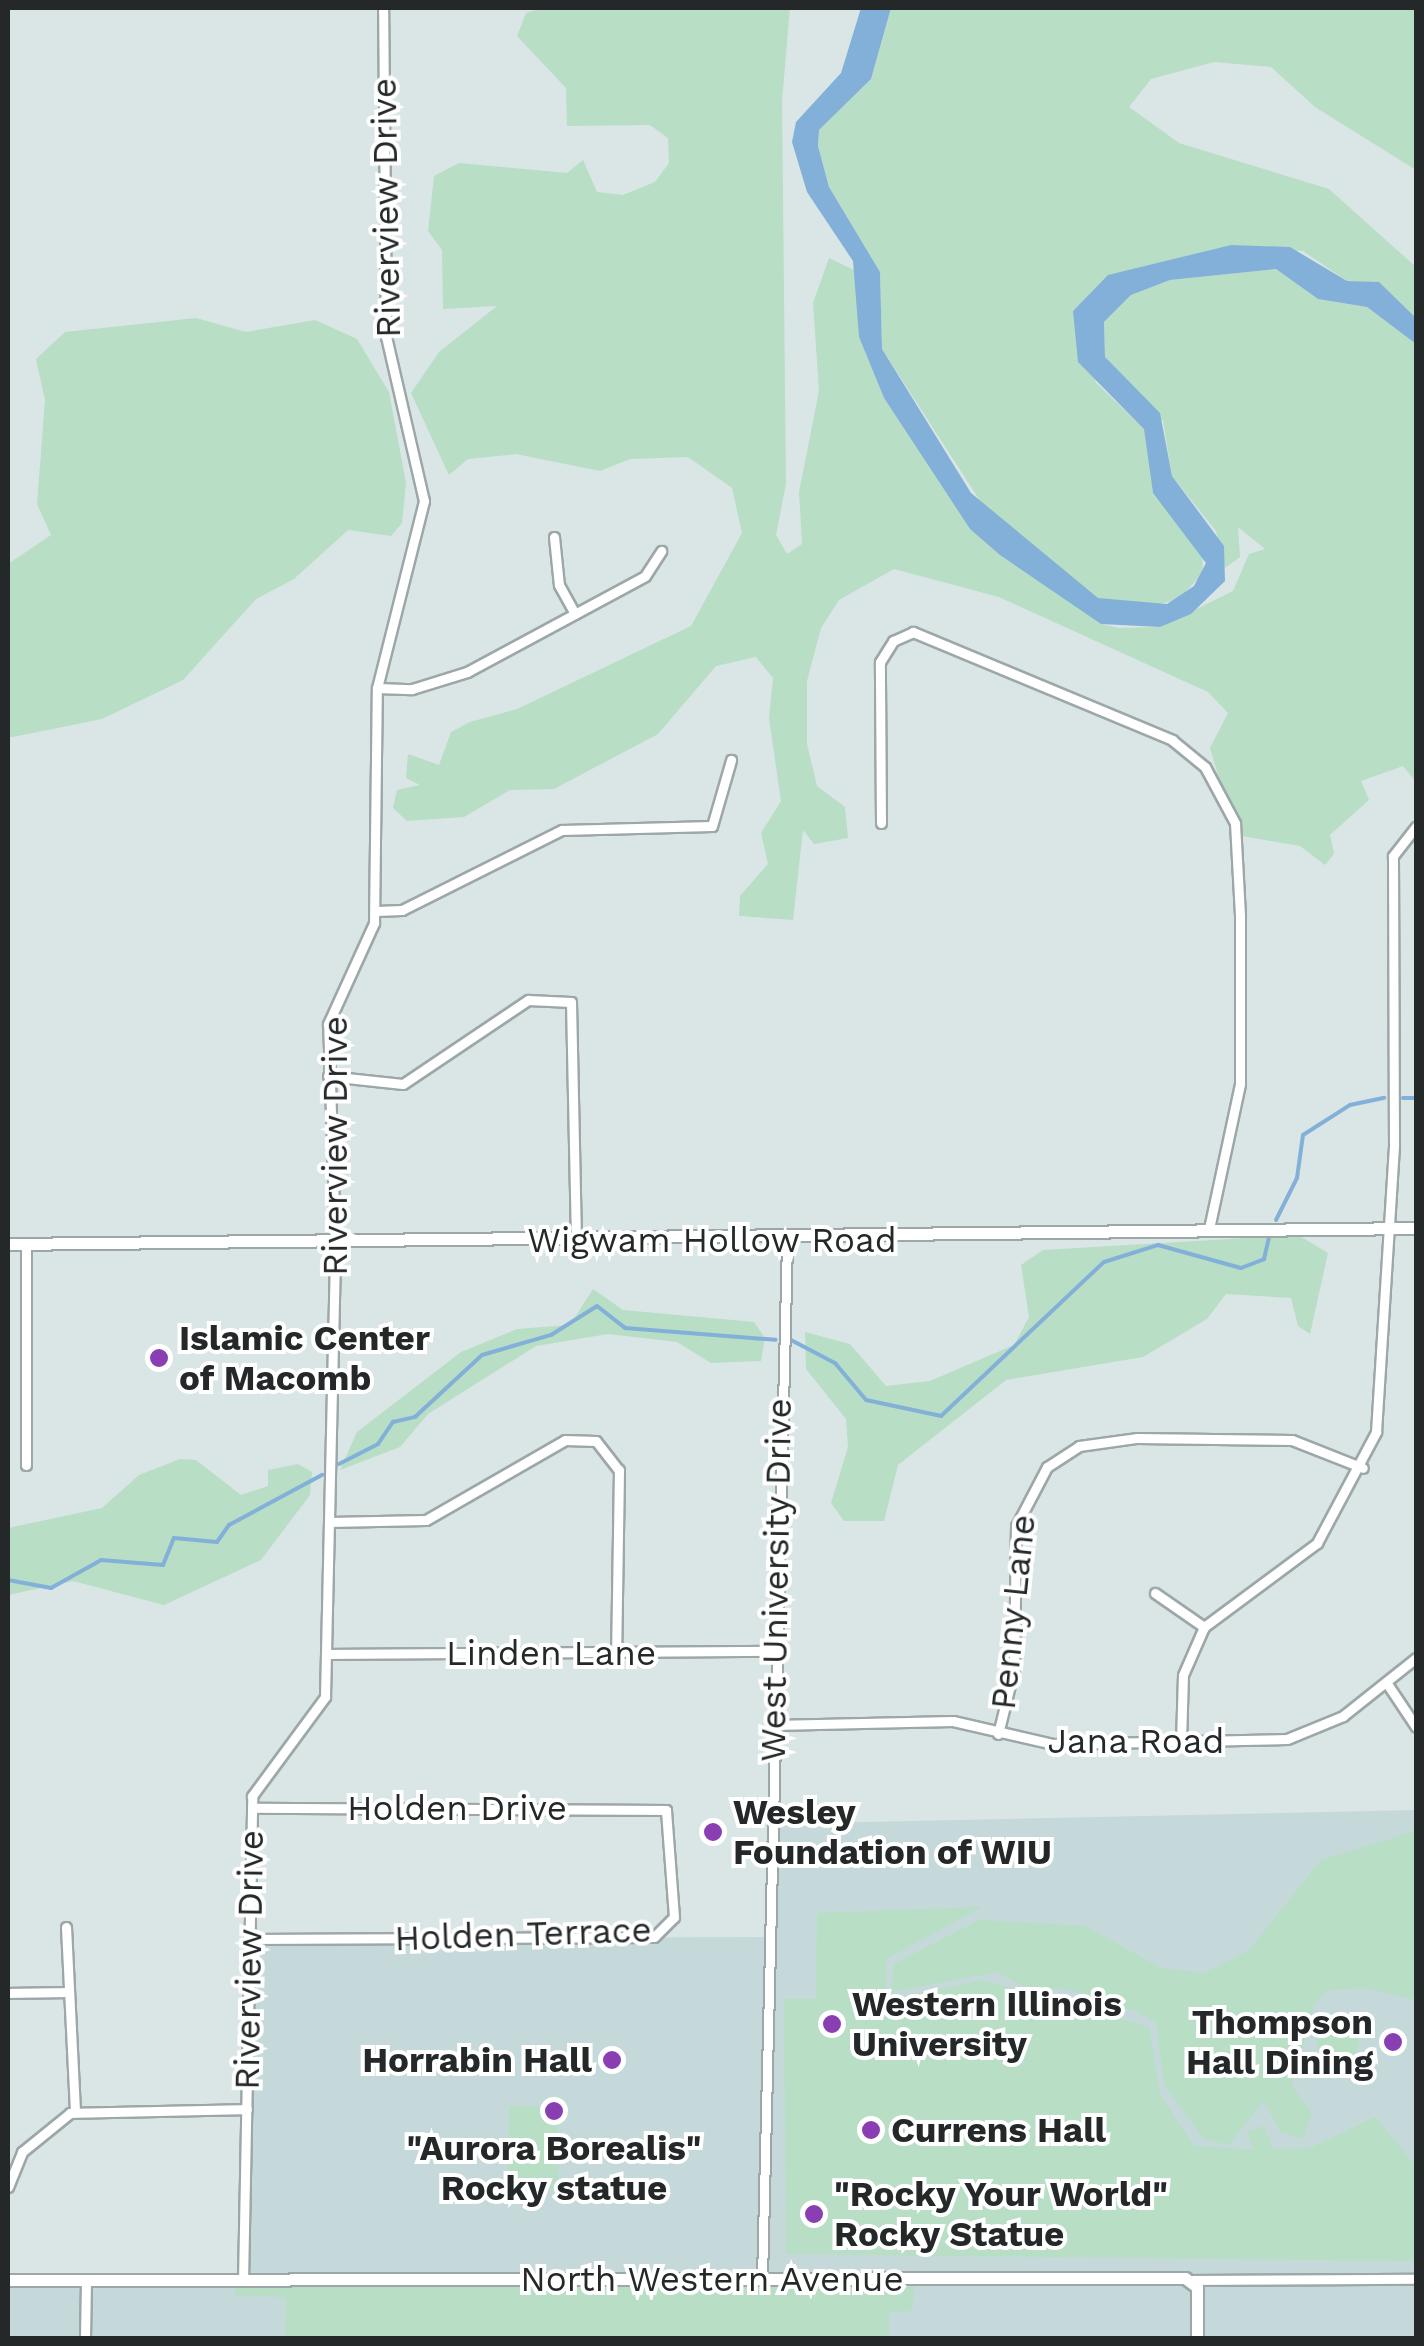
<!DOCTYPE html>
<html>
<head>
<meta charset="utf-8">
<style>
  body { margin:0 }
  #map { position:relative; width:1424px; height:2346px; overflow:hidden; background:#dae5e6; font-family:"Work Sans",sans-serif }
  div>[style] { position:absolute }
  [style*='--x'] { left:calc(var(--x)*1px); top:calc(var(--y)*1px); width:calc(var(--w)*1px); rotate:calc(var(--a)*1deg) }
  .built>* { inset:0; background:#c5d9da }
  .green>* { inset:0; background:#b8dec5 }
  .round { border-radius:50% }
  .water>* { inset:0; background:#83b0d8 }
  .stream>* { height:4px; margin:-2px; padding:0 2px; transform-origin:2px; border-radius:2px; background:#83b0d8 }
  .roads { filter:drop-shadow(2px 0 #9da7a8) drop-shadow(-2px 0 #9da7a8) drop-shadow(0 2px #9da7a8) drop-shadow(0 -2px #9da7a8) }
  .minor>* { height:9px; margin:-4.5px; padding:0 4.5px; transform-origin:4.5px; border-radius:4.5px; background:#fff }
  .tertiary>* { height:11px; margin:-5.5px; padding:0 5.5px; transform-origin:5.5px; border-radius:5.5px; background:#fff }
  .dots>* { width:28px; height:28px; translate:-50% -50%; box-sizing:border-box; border:5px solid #fff; border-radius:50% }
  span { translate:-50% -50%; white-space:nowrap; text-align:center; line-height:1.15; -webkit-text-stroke:8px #fff; paint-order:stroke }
  .street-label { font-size:35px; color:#242828 }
  .poi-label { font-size:35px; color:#242828; font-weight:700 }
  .left { translate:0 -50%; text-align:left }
  .right { translate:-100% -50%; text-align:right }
  .frame { position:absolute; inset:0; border:10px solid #242828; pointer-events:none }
</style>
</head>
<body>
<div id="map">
  <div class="built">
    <div style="clip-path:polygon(1416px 1810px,1416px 2338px,8px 2338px,8px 2280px,243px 2280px,249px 1939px,768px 1937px,771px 1824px)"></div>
  </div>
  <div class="green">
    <div style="clip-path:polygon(542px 8px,790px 8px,782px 101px,786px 484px,776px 535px,787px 554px,802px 544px,799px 492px,819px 391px,813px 303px,829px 258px,856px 271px,859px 337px,884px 398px,970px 529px,1101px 624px,1119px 628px,1160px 627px,1233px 591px,1249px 554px,1265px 549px,1238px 527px,1240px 557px,1225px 568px,1216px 531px,1172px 476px,1163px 421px,1105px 357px,1104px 322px,1131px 295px,1170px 280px,1276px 269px,1318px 299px,1367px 307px,1416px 344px,1416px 782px,1403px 766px,1361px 781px,1369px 800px,1330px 835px,1334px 854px,1325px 865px,1300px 846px,1236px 835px,1210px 748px,1228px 713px,1208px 692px,999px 597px,894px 569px,839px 600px,821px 628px,807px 681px,807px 744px,817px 786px,845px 807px,848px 838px,814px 844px,803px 830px,793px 920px,739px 916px,740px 896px,768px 864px,761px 833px,781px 801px,769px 718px,773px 678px,756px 657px,716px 666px,658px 734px,554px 789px,510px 790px,464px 817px,407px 821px,393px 808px,397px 790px,420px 785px,406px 778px,408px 754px,439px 765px,451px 732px,470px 722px,517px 709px,691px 626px,742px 533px,732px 488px,688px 457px,630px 459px,600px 471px,516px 454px,468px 459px,449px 475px,411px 393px,439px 352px,497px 306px,443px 309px,442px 250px,428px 231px,434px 176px,459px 163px,567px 173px,583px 160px,597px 192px,623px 195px,655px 182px,669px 163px,668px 138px,650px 125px,567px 126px,566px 88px,517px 36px,526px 13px)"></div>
    <div style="clip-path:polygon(891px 8px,1416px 8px,1416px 170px,1315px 107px,1271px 67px,1214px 62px,1151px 79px,1129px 107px,1179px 143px,1329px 189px,1416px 267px,1416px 318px,1379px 283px,1347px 281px,1303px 251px,1231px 245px,1108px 276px,1073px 311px,1096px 383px,1145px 429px,1153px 493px,1202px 552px,1203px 573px,1179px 599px,1148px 607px,1098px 598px,984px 507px,882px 349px,880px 272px,829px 187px,818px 146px,819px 130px,871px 79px)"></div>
    <div style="clip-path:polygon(196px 318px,246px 332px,315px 320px,357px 339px,389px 392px,406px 483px,402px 523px,391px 536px,348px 530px,294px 579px,256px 599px,183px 680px,102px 719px,8px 738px,8px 564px,51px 535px,37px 504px,45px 400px,36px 359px,65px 332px)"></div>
    <div style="clip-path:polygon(1298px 1235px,1328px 1253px,1310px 1334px,1298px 1326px,1291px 1298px,1226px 1294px,1207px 1319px,1143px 1357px,1006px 1380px,898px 1465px,884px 1521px,844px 1521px,831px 1503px,848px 1447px,846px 1419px,806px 1369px,805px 1332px,850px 1344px,886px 1386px,930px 1381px,1014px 1345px,1029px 1317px,1021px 1265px,1043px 1250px)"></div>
    <div style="clip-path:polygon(593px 1289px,623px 1310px,754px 1322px,765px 1338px,761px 1361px,711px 1363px,677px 1342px,608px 1334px,536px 1346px,428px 1414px,400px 1447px,340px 1470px,357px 1432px,461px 1352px,517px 1329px,570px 1325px)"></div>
    <div style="clip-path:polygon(180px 1459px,196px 1460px,241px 1495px,268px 1486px,268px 1470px,298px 1464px,312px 1472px,310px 1495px,261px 1560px,164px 1605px,73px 1581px,8px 1595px,8px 1528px,102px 1508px,139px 1475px)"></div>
    <div style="clip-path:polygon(1416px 1831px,1416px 2000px,1366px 1988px,1328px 1990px,1315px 2003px,1292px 2086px,1312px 2113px,1303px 2139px,1281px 2132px,1263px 2101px,1229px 2145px,1204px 2139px,1164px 2085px,1156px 2022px,1134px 2011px,1064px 1988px,1032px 1991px,997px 1972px,891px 1992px,894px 1964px,979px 1920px,1085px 1926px,1161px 1968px,1204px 1973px,1248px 1951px,1321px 1860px)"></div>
    <div style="clip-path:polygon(982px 1907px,886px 1959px,886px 2000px,983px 1980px,1149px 2027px,1160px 2094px,1194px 2146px,1253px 2150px,1247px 2132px,1264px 2126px,1273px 2149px,1310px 2148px,1375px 2117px,1416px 2166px,1416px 2261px,786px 2254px,784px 1999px,816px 1999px,817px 1913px)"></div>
    <div class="round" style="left:1317px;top:2020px;width:42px;height:42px"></div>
    <div style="clip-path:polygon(509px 2106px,557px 2106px,559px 2189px,508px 2188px)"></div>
    <div style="clip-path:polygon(916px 2278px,911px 2311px,889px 2312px,889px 2338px,285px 2338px,286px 2297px,235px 2295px,235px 2281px)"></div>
  </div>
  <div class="water">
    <div style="clip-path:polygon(861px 8px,891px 8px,871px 79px,819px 130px,818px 146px,829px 187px,880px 272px,882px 349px,971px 493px,1098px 598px,1167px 604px,1194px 586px,1206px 563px,1153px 493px,1144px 429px,1078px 362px,1073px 311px,1108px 275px,1231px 245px,1290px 247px,1347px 281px,1379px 282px,1416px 318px,1416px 344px,1367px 307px,1318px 299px,1276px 269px,1170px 280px,1131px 295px,1104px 322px,1105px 357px,1160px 413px,1172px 476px,1224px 546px,1225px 581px,1191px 614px,1160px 627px,1101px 624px,1000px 555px,970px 529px,884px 398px,859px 337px,853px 261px,807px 192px,792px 142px,796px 122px,841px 73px)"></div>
  </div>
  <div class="stream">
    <div style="--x:1403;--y:1098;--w:13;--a:0"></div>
    <div style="--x:1276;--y:1220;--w:47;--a:-63.4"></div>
    <div style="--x:1297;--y:1178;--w:43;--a:-82.1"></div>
    <div style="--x:1303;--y:1135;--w:56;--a:-32.6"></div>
    <div style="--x:1350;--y:1105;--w:35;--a:-12"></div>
    <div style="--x:791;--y:1340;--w:50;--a:27.6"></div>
    <div style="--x:835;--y:1363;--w:48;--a:50"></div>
    <div style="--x:866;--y:1400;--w:77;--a:12"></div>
    <div style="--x:941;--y:1416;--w:224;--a:-43.4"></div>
    <div style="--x:1104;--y:1262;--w:57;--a:-17.5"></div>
    <div style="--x:1158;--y:1245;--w:86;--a:15.5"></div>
    <div style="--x:1241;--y:1268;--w:25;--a:-21"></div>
    <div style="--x:1264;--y:1259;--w:22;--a:-77"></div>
    <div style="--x:339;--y:1464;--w:44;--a:-27.1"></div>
    <div style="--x:378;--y:1444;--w:27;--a:-56"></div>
    <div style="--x:393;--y:1422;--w:23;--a:-13"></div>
    <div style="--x:415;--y:1417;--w:91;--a:-42.8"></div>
    <div style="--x:482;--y:1355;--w:72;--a:-16.2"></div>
    <div style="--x:551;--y:1335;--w:54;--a:-32.2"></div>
    <div style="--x:597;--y:1306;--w:36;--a:38"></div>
    <div style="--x:625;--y:1328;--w:151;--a:4.5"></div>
    <div style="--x:8;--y:1580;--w:44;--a:10.5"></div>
    <div style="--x:51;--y:1588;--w:57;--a:-29.2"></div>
    <div style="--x:101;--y:1560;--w:62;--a:4.6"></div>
    <div style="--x:163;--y:1565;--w:29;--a:-68"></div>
    <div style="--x:174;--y:1538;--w:43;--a:5.3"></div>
    <div style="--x:217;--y:1542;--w:21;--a:-55"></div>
    <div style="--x:229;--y:1525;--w:106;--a:-28.3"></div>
  </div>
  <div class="roads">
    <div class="minor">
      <div style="--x:554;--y:537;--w:48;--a:84.1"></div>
      <div style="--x:559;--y:585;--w:33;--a:61"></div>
      <div style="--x:377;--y:688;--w:35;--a:2"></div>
      <div style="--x:412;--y:689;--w:58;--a:-17.2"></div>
      <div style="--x:467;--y:672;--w:202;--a:-28.3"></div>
      <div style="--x:645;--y:576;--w:30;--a:-57"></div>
      <div style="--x:881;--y:823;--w:161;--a:-90.4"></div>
      <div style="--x:880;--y:662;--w:25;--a:-58"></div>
      <div style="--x:893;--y:641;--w:22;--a:-24"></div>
      <div style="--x:913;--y:632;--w:281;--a:22.6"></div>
      <div style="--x:1172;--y:740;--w:43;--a:39.3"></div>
      <div style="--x:1205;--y:767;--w:64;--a:61.8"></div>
      <div style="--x:1235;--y:823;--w:93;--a:86.9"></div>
      <div style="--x:1240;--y:916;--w:168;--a:90"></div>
      <div style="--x:1240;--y:1084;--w:148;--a:102.1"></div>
      <div style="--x:376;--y:911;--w:26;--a:-2"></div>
      <div style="--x:402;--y:910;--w:179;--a:-26.6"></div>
      <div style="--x:562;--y:830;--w:150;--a:-1.5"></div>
      <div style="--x:712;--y:826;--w:69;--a:-73.9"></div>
      <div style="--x:328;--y:1076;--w:75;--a:6.1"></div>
      <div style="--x:403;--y:1084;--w:151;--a:-33.9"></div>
      <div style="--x:528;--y:1000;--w:43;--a:2.7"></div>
      <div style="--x:571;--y:1002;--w:238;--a:88.8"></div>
      <div style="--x:26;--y:1465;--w:221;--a:-90"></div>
      <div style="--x:329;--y:1522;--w:97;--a:-1.2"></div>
      <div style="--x:426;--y:1520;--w:160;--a:-29.9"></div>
      <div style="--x:565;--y:1440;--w:31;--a:2"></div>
      <div style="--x:596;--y:1441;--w:37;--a:52"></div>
      <div style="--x:619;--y:1470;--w:183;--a:90.9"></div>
      <div style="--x:1155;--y:1593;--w:60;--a:34.8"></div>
      <div style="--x:326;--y:1654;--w:449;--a:-0.4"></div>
      <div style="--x:1388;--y:1685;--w:50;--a:56.3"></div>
      <div style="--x:773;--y:1725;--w:180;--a:-1.3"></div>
      <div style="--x:953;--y:1721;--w:103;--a:13"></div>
      <div style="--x:1053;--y:1744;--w:234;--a:-1.2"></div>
      <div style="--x:1287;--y:1739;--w:61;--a:-22.3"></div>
      <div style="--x:1343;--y:1716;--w:93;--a:-38.5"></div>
      <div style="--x:998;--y:1734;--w:67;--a:-76.2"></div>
      <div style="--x:1014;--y:1669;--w:143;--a:-89.2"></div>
      <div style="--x:1016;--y:1526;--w:67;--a:-62.3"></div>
      <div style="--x:1047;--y:1467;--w:38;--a:-33"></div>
      <div style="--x:1079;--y:1446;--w:59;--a:-7.9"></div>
      <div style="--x:1137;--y:1438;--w:155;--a:0.7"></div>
      <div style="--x:1292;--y:1440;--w:76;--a:21.5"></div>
      <div style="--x:1181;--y:1742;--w:67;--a:-88.3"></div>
      <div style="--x:1183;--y:1675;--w:52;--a:-66.4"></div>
      <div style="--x:1204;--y:1627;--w:141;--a:-36.6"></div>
      <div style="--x:1317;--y:1543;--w:126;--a:-62"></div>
      <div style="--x:1376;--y:1432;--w:288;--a:-86.4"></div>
      <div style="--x:1394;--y:1145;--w:289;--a:-90.2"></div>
      <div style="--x:1393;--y:856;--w:37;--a:-52"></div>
      <div style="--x:66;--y:1927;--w:184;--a:87.2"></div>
      <div style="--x:249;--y:1939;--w:405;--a:-0.3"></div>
      <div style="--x:654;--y:1937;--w:28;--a:-45"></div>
      <div style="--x:674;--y:1917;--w:107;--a:-94.3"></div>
      <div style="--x:666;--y:1810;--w:414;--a:-179.7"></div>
      <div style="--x:8;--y:1993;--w:59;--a:-1"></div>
      <div style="--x:8;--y:2187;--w:38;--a:-68"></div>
      <div style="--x:22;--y:2152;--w:62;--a:-39.1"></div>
      <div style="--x:70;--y:2113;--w:177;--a:-1.3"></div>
      <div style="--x:762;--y:2279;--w:1037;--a:-88.62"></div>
      <div style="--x:1192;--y:2280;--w:224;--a:-0.3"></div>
      <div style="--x:243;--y:2281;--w:485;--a:-88.9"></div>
      <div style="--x:252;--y:1796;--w:123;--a:-53.6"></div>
      <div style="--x:325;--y:1697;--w:456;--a:-88.7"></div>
      <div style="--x:335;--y:1241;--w:217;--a:-91.8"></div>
      <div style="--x:328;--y:1024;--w:111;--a:-65.5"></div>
      <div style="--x:374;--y:923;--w:235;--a:-89.3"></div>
      <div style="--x:377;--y:688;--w:193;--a:-75.9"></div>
      <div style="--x:424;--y:501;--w:168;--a:-103"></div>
      <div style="--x:386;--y:337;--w:329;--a:-90.5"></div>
      <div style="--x:85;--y:2338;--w:56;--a:-89"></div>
    </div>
    <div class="tertiary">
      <div style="--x:8;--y:1244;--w:1408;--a:-0.65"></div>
      <div style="--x:8;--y:2280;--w:1177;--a:-0.1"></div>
      <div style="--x:1185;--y:2278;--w:15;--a:37"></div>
      <div style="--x:1197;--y:2287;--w:51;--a:90"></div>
    </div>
  </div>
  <div class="dots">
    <div style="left:159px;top:1358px;background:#893fb1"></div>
    <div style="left:713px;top:1832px;background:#893fb1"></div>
    <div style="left:832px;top:2024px;background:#893fb1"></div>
    <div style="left:1393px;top:2042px;background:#893fb1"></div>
    <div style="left:612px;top:2060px;background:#893fb1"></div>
    <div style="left:554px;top:2111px;background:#893fb1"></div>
    <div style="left:871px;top:2130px;background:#893fb1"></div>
    <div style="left:814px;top:2214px;background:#893fb1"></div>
  </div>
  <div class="street-label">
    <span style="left:386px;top:208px;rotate:-91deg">Riverview Drive</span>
    <span style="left:335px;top:1146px;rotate:-90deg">Riverview Drive</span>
    <span style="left:712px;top:1240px">Wigwam Hollow Road</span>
    <span style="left:776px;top:1580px;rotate:-89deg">West University Drive</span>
    <span style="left:1013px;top:1612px;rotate:-84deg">Penny Lane</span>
    <span style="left:551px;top:1653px">Linden Lane</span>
    <span style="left:1136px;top:1741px">Jana Road</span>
    <span style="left:457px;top:1808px">Holden Drive</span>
    <span style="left:523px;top:1934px;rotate:-2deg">Holden Terrace</span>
    <span style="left:249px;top:1960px;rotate:-89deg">Riverview Drive</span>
    <span style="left:712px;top:2279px">North Western Avenue</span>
  </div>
  <div class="poi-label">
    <span class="left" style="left:179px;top:1358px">Islamic Center<br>of Macomb</span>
    <span class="left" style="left:733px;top:1832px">Wesley<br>Foundation of WIU</span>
    <span class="left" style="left:852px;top:2024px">Western Illinois<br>University</span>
    <span class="right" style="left:1373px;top:2042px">Thompson<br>Hall Dining</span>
    <span class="right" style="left:592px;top:2060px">Horrabin Hall</span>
    <span class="left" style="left:891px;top:2130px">Currens Hall</span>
    <span style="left:554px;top:2168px">"Aurora Borealis"<br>Rocky statue</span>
    <span class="left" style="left:834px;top:2214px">"Rocky Your World"<br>Rocky Statue</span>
  </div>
  <div class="frame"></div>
</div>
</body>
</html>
